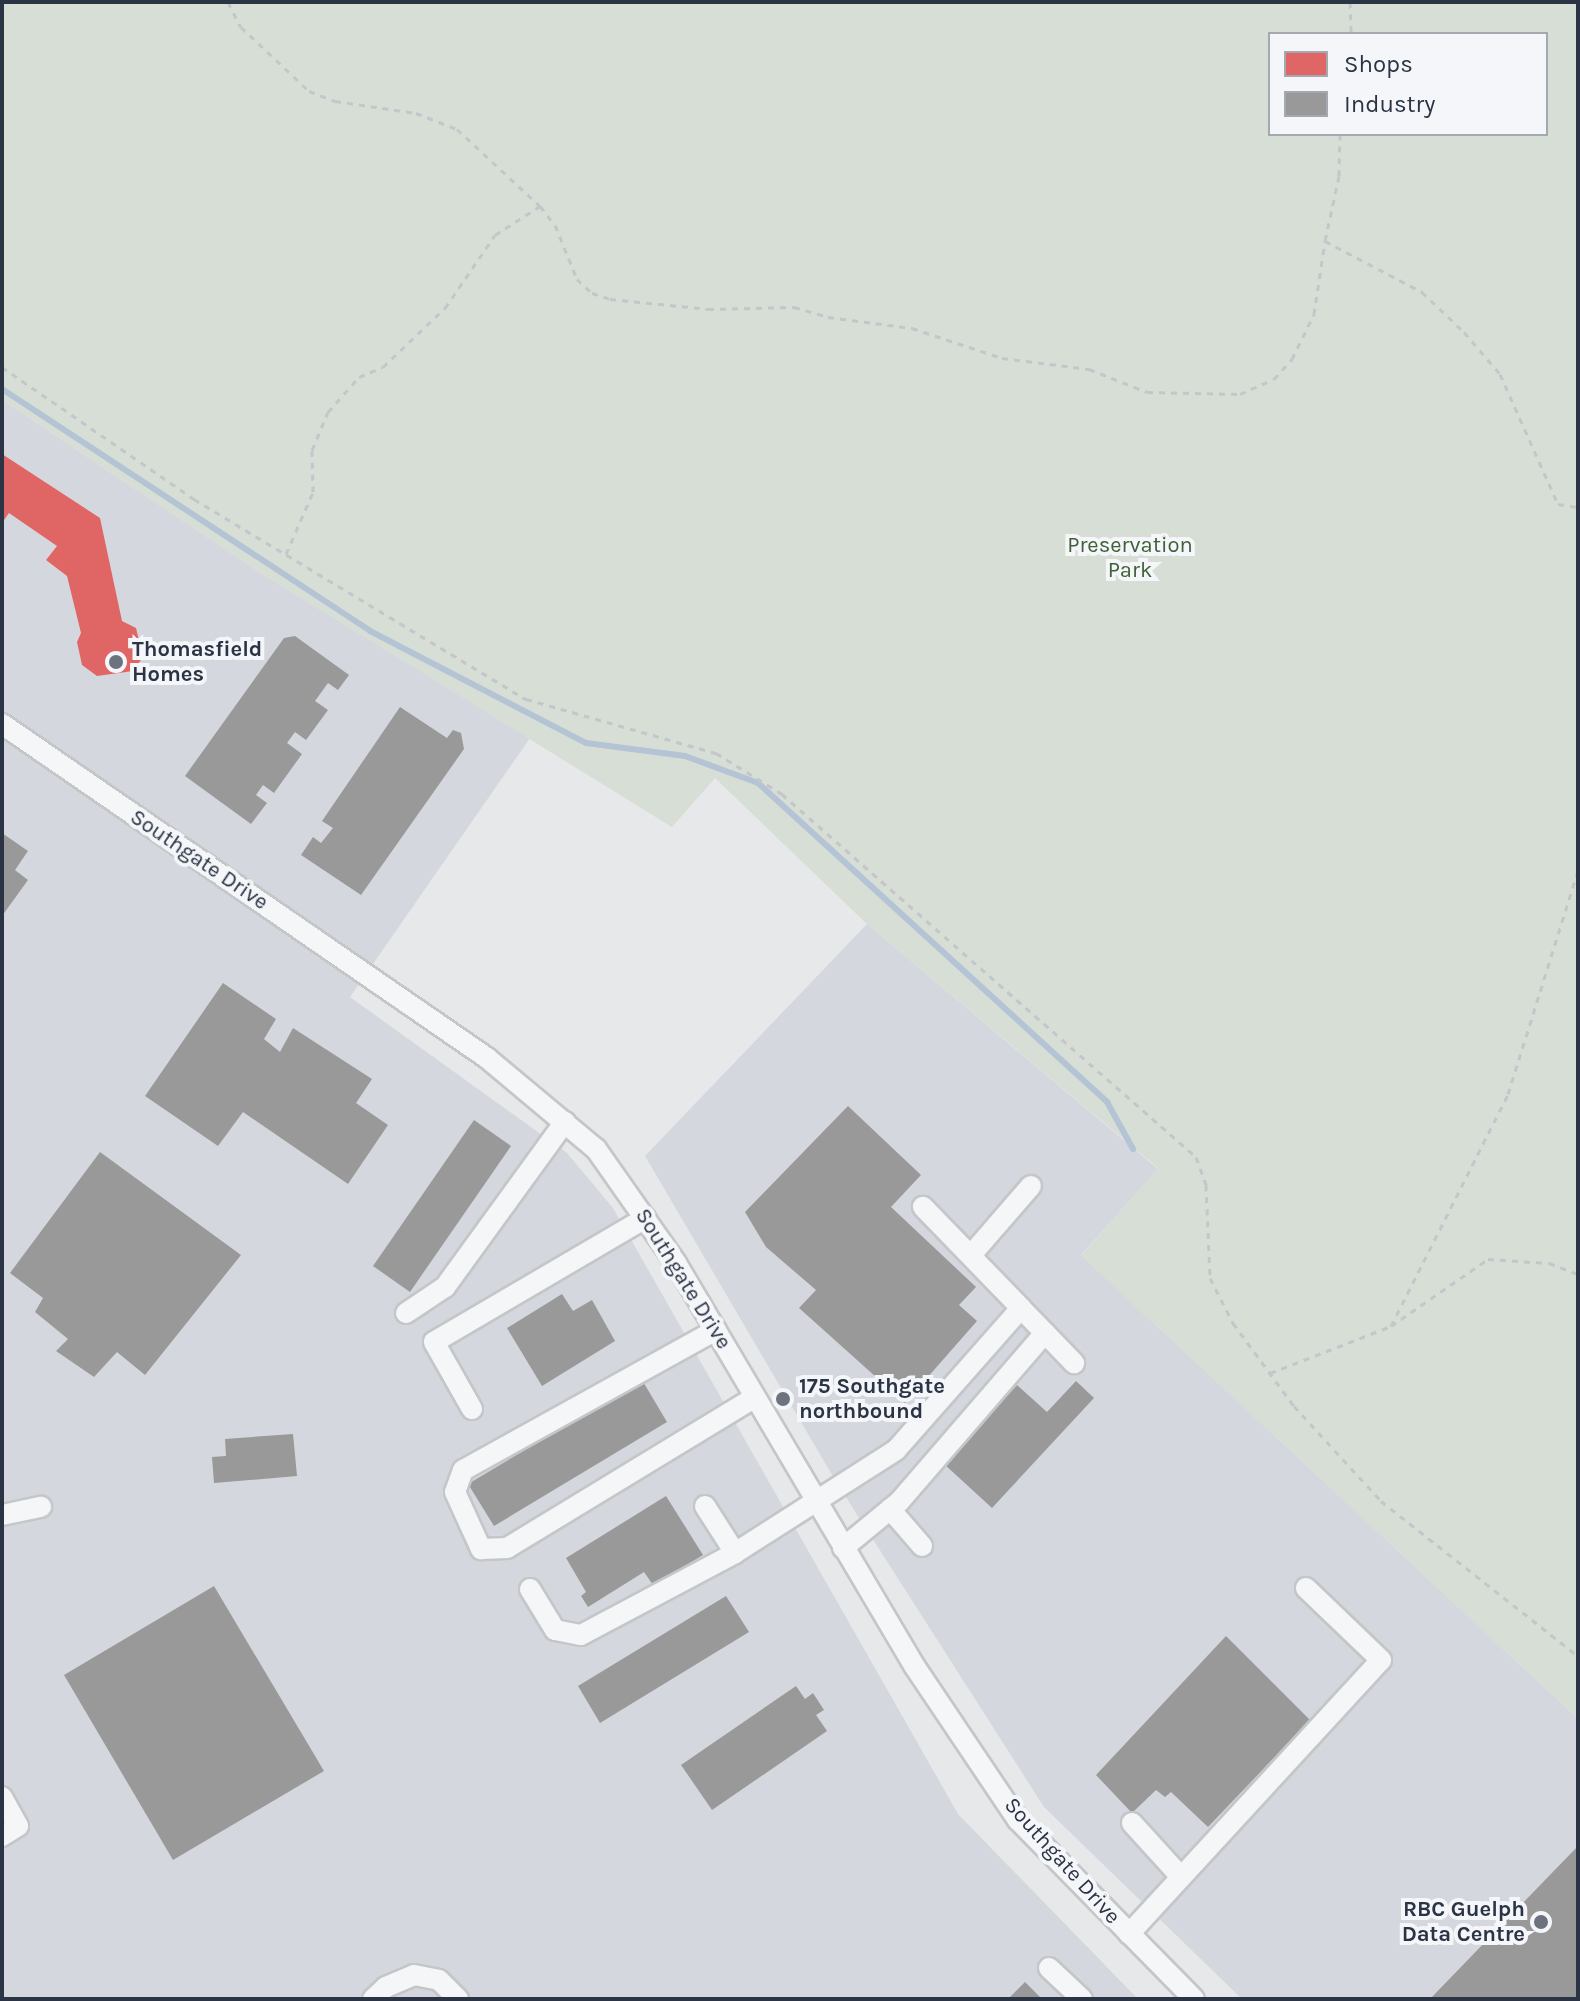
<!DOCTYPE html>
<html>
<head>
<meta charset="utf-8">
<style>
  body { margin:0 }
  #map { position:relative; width:1580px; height:2001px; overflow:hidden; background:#e6e8ea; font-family:Karla,sans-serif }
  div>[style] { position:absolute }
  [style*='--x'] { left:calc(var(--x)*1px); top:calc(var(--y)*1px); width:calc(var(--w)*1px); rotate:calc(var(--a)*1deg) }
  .built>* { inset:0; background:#d4d7dd }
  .green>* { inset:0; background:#d6ded6 }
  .shops>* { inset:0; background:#e06666 }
  .industry>* { inset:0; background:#999 }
  .stream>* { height:6px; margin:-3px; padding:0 3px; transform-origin:3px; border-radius:3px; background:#b4c4d5 }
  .path>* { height:3px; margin-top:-1.5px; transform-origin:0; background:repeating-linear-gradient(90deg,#c5c6ca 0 6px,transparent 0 12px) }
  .roads { filter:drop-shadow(2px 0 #c4c6c8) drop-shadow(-2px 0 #c4c6c8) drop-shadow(0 2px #c4c6c8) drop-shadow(0 -2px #c4c6c8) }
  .minor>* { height:20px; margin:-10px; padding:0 10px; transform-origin:10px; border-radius:10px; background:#f5f6f7 }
  .dots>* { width:22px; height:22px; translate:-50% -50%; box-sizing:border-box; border:4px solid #f4f6f9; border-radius:50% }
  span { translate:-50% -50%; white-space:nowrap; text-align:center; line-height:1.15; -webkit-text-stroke:8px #f4f6f9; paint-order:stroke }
  .park-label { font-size:22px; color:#3f6138 }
  .poi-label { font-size:22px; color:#2b3445; font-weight:700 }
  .left { translate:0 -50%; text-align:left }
  .right { translate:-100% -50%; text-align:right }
  .street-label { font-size:22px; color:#2b3445 }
  .frame { position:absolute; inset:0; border:4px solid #2b3445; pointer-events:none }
  .legend { position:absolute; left:1268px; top:32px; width:280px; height:104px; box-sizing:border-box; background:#f4f6f9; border:2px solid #a4a8b1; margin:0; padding:10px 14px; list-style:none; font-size:24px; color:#2b3445 }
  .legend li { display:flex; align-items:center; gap:16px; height:40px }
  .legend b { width:40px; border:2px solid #a4a8b1 }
</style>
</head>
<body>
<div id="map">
  <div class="built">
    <div style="clip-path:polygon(2px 400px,265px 576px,530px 738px,350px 997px,567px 1153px,613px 1208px,958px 1814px,1138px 1999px,2px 1999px)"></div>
    <div style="clip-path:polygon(867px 924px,1158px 1169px,1081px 1255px,1578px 1719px,1578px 1999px,1242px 1999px,1044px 1807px,835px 1480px,645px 1156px)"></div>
  </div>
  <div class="green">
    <div style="clip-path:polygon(evenodd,2px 2px,1578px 2px,1578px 1719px,1081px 1256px,1158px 1168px,867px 924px,715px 778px,672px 827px,265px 576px,2px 400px,2px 2px,1270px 34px,1546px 34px,1546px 134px,1270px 134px,1270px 34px)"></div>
  </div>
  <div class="shops">
    <div style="clip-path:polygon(2px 454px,100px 518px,122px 621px,136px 628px,143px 657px,133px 671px,97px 676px,82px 665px,77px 642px,81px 633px,67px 576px,46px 560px,57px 546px,9px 513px,2px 523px)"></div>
  </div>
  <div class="industry">
    <div style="clip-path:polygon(295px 636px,349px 675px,338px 690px,328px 683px,315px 701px,328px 710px,306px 740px,295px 732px,287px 743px,302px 754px,274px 793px,263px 785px,256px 795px,267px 803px,251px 824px,185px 776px,284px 638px)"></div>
    <div style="clip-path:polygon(400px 707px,447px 738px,453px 730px,461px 733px,464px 749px,361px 895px,301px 855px,313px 837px,321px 843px,333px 828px,322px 821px)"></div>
    <div style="clip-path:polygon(2px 833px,28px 851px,15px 870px,28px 880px,2px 916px)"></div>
    <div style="clip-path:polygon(223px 983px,276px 1019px,264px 1039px,280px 1052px,293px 1028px,372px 1079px,356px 1103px,388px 1125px,348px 1184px,243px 1112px,218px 1146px,145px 1096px)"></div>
    <div style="clip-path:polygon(848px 1106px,921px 1175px,891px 1207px,976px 1287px,959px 1305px,977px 1321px,905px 1403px,799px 1308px,816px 1290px,766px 1247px,745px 1212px)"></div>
    <div style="clip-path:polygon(474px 1120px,511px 1146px,410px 1292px,373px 1266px)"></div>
    <div style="clip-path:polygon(100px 1152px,241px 1255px,145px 1375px,117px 1352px,94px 1377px,56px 1351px,68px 1339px,35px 1312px,43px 1298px,10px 1273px)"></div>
    <div style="clip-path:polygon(562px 1294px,573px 1311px,592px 1300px,615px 1341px,542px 1386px,507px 1328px)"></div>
    <div style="clip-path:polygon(642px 1380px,667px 1422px,494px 1526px,468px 1484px)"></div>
    <div style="clip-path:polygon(1076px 1381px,1094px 1398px,992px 1508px,944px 1464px,1017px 1385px,1047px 1412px)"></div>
    <div style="clip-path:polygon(293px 1434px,297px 1476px,214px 1483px,212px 1457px,226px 1456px,225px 1439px)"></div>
    <div style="clip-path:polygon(666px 1496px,703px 1555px,653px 1585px,644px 1572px,588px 1607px,581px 1596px,586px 1592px,566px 1558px)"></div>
    <div style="clip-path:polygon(214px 1586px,324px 1771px,173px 1860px,64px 1675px)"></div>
    <div style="clip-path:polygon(726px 1596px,749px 1632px,600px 1723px,578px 1686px)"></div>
    <div style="clip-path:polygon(1226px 1636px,1310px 1720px,1208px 1827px,1171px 1792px,1165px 1797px,1156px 1790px,1132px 1813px,1096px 1775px)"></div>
    <div style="clip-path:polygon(796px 1686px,805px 1699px,813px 1693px,824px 1710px,816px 1715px,827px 1731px,712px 1810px,681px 1765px)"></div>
    <div style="clip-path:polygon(1578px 1846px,1578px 1999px,1430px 1999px)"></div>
    <div style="clip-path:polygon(1025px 1982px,1042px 1999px,1008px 1999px)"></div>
  </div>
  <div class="stream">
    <div style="--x:2;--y:389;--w:440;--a:33.3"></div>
    <div style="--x:370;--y:631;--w:243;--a:27.4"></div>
    <div style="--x:586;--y:743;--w:100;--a:7.5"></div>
    <div style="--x:685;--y:756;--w:78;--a:20.3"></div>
    <div style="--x:758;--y:783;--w:473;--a:42.4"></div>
    <div style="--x:1107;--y:1102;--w:54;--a:61"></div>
  </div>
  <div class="path">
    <div style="--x:228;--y:2;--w:28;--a:63"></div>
    <div style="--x:241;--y:27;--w:93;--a:43.3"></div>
    <div style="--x:309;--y:91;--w:28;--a:21"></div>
    <div style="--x:335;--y:101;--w:82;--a:8.4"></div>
    <div style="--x:416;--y:113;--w:44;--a:21.3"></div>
    <div style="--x:457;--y:129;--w:113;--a:42.9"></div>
    <div style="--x:540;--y:206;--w:24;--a:52"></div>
    <div style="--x:555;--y:225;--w:58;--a:67.8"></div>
    <div style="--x:577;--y:279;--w:21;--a:43"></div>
    <div style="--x:592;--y:293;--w:19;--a:18"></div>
    <div style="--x:610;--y:299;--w:99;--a:5.8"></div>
    <div style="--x:708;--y:309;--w:86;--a:-1.3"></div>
    <div style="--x:794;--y:307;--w:35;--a:16"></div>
    <div style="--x:828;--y:317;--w:85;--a:7.5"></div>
    <div style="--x:912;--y:328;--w:95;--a:18.4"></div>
    <div style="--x:1002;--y:358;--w:88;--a:7.2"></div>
    <div style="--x:1089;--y:369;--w:62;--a:21.6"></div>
    <div style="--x:1147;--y:392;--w:93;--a:1.2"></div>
    <div style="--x:1240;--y:394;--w:37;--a:-24"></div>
    <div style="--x:1274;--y:379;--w:27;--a:-48"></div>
    <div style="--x:1292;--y:359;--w:50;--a:-63.9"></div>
    <div style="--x:1314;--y:314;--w:74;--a:-81.4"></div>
    <div style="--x:1350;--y:2;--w:32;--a:88"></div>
    <div style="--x:1340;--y:134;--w:42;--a:91.4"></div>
    <div style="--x:1339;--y:176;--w:66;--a:102.2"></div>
    <div style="--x:1325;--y:241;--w:110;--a:27.7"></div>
    <div style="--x:1422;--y:292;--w:58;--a:43.6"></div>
    <div style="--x:1464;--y:332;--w:55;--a:49.4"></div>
    <div style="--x:1500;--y:374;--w:142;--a:66"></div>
    <div style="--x:1558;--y:504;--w:20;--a:9"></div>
    <div style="--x:2;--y:367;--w:233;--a:34.5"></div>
    <div style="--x:194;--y:499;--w:388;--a:31.1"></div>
    <div style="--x:526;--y:699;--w:198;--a:15.9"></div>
    <div style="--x:716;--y:753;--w:78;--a:31.8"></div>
    <div style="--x:782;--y:794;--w:551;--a:41.24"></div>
    <div style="--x:1196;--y:1157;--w:30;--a:70"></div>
    <div style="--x:1206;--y:1185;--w:93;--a:87.5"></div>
    <div style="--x:1210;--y:1278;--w:51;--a:62.9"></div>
    <div style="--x:1233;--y:1323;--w:103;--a:53.7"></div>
    <div style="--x:1294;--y:1406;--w:129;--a:47.5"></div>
    <div style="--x:1381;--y:1501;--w:251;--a:38.2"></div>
    <div style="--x:286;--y:554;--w:68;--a:-66.5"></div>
    <div style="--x:313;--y:492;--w:42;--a:-91.4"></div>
    <div style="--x:312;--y:450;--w:41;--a:-67.2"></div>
    <div style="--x:328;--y:412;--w:47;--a:-48.5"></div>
    <div style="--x:359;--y:377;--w:26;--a:-23"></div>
    <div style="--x:383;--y:367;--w:86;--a:-43.6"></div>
    <div style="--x:445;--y:308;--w:88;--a:-55.6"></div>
    <div style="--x:495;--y:235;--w:54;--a:-32.8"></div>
    <div style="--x:1391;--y:1326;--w:260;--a:-63.2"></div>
    <div style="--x:1508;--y:1094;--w:235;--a:-72.6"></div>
    <div style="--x:1270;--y:1373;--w:130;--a:-21.2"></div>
    <div style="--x:1391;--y:1326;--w:118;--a:-34.6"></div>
    <div style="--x:1488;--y:1259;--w:61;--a:3.8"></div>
    <div style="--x:1549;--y:1263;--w:31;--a:21"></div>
  </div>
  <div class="roads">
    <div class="minor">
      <div style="--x:2;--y:724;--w:589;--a:34.55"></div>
      <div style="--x:487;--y:1058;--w:142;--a:39.9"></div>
      <div style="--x:596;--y:1149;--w:139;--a:54.9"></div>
      <div style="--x:676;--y:1263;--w:469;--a:59.4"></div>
      <div style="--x:915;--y:1667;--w:184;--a:56.1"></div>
      <div style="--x:1018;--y:1820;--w:251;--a:45.5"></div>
      <div style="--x:972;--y:1254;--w:90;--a:-49.1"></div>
      <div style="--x:406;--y:1313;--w:47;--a:-33.7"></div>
      <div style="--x:445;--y:1287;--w:204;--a:-54"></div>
      <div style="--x:716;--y:1330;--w:289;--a:151"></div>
      <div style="--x:463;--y:1470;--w:23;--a:110"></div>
      <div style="--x:455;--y:1492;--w:63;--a:65.5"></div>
      <div style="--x:481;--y:1549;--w:26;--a:-2"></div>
      <div style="--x:507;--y:1548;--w:290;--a:-31.3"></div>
      <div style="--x:1045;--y:1333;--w:42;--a:46"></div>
      <div style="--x:472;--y:1409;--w:77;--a:-119.6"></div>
      <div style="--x:434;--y:1342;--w:245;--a:-30.4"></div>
      <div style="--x:705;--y:1506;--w:56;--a:57.4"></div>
      <div style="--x:890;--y:1509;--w:49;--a:49.1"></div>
      <div style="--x:2;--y:1515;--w:40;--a:-12"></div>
      <div style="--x:843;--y:1548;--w:72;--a:-39.4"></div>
      <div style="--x:899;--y:1502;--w:223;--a:-49.2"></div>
      <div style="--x:1045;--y:1333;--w:35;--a:-134"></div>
      <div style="--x:530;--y:1589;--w:48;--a:58.6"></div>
      <div style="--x:555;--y:1630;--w:26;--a:11"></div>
      <div style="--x:581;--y:1635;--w:174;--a:-28"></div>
      <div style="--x:735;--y:1553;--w:191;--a:-32.6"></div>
      <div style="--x:896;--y:1450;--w:189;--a:-48.6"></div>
      <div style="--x:1021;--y:1308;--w:141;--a:-134.1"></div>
      <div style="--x:2;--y:1797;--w:33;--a:61"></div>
      <div style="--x:18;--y:1826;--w:19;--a:148"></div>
      <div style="--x:1132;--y:1823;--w:73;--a:47.8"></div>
      <div style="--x:1129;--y:1934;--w:372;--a:-47.4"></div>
      <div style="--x:1381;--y:1660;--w:104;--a:-136.2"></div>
      <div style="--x:1049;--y:1968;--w:45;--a:43.2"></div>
      <div style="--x:373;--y:1999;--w:18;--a:-43"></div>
      <div style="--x:386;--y:1987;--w:30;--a:-23"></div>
      <div style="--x:414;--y:1975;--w:25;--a:11"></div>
      <div style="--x:439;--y:1980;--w:27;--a:45"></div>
    </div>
  </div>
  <div class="dots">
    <div style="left:116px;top:662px;background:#6c737f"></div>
    <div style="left:783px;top:1399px;background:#6c737f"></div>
    <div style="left:1541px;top:1922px;background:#6c737f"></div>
  </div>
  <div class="park-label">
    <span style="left:1130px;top:558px">Preservation<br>Park</span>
  </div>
  <div class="poi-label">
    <span class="left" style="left:132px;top:662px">Thomasfield<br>Homes</span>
    <span class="left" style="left:799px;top:1399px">175 Southgate<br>northbound</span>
    <span class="right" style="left:1525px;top:1922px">RBC Guelph<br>Data Centre</span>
  </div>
  <div class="street-label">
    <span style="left:199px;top:860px;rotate:34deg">Southgate Drive</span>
    <span style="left:683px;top:1279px;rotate:58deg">Southgate Drive</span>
    <span style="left:1062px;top:1861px;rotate:48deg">Southgate Drive</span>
  </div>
  <div class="frame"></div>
  <ul class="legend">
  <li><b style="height:22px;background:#e06666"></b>Shops</li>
  <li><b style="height:22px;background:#999"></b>Industry</li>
  </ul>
</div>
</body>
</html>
